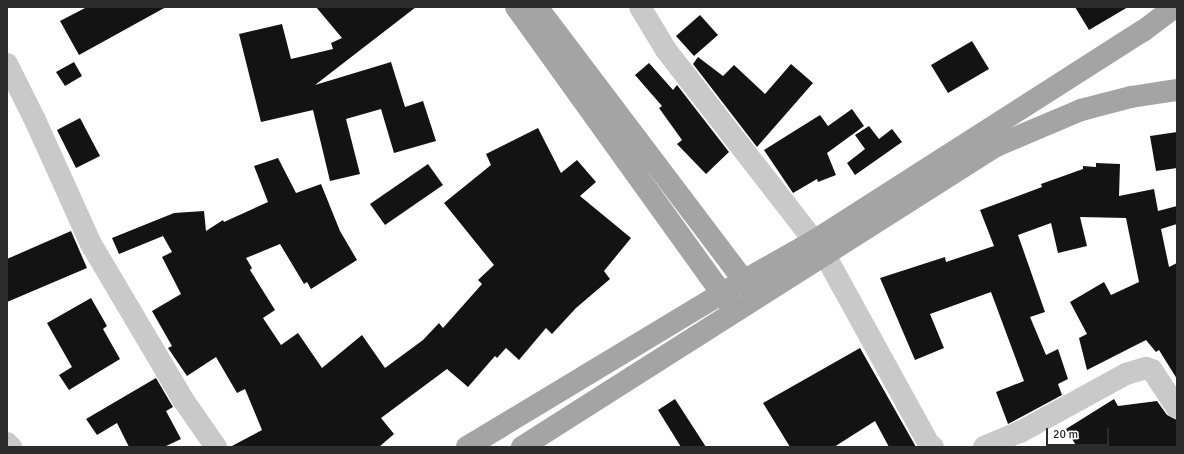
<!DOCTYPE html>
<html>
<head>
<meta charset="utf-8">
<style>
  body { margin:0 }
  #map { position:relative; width:1184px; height:454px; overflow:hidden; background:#fff; font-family:Signika,sans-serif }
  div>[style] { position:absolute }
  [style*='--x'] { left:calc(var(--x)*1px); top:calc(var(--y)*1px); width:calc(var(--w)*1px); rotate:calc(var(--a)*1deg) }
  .building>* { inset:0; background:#131313 }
  .minor>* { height:22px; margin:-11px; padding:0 11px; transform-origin:11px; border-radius:11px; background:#c9c9c9 }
  .major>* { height:22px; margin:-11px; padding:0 11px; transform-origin:11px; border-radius:11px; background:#a4a4a4 }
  span { translate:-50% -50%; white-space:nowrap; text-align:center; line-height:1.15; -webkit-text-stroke:4px #fff; paint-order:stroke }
  .frame { position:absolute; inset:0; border:8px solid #2c2c2c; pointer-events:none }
  .scale { position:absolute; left:1046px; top:428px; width:63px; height:18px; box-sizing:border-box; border:2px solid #2c2c2c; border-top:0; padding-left:5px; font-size:12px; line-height:14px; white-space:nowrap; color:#2c2c2c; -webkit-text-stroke:3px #fff; paint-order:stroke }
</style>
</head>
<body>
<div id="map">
  <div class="building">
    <div style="clip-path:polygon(87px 7px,166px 7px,79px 55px,60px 21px)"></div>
    <div style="clip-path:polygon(316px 7px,416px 7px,315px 85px,391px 62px,405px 107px,423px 101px,436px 141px,394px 153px,381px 109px,346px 119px,360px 174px,330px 181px,313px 110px,261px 122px,239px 34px,282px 24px,291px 59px,333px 49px,331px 43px,342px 38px)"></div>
    <div style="clip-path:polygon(1075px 7px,1128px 7px,1089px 30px)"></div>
    <div style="clip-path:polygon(700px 15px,718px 35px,694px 56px,676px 36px)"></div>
    <div style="clip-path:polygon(972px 41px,989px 69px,948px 93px,931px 65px)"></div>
    <div style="clip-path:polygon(698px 57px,723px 76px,734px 65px,765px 94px,791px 64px,813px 83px,757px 147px,693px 64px)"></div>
    <div style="clip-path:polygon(74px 62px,82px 76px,65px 86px,56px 72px)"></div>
    <div style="clip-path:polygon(649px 63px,673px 90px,677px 85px,729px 152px,706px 174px,677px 144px,682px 140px,659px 108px,662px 106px,635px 75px)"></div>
    <div style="clip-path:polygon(852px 109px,864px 126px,827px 153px,836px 175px,818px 182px,817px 179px,793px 193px,764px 150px,820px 115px,828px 126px)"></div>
    <div style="clip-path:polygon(80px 118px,100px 156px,76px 168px,57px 130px)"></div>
    <div style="clip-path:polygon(869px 126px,879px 139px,892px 129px,902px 142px,855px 175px,847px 163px,865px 149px,855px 135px)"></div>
    <div style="clip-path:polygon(538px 128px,561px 173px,577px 160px,596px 182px,580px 196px,631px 238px,604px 271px,610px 279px,576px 308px,552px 334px,546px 328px,519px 360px,506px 348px,497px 358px,495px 356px,468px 387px,447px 369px,381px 418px,394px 434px,379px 447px,230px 447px,262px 430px,245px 389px,237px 393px,216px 357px,187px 376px,168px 348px,172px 346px,152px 311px,181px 294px,162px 257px,172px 252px,163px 236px,119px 254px,112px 238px,174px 213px,204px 211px,206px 231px,223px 220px,224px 222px,268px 202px,254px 166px,278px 158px,296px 193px,321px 184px,340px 231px,357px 260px,311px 289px,307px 282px,304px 284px,280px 244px,246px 258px,252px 268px,250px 270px,275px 310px,263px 318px,281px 345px,298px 333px,322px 368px,362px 335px,385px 368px,423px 340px,439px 323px,443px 328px,482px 284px,478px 280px,494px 265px,444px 203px,491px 165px,486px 154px)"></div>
    <div style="clip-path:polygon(1177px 132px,1177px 168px,1156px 171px,1150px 136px)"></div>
    <div style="clip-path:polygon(1096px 163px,1120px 164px,1119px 196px,1154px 189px,1158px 211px,1177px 206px,1177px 224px,1161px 229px,1169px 267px,1177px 263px,1177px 379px,1159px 350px,1156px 352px,1146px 340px,1087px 370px,1079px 338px,1087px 334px,1070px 302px,1104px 282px,1111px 295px,1139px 282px,1126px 218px,1080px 217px,1087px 246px,1058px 253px,1051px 223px,1018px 235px,1045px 312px,1030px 317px,1046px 355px,1058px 349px,1068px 379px,1058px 384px,1062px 395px,1008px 424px,996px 392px,1024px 381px,991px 292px,930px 314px,944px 348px,915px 360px,880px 278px,945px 257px,946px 262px,994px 246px,980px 210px,1042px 187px,1041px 184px,1083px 169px,1083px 166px,1096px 167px)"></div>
    <div style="clip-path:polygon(428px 164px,443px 185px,385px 225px,370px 204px)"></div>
    <div style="clip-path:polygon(71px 231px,87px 268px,7px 302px,7px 259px)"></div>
    <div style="clip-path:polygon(91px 298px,107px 326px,103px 329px,120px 359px,69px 390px,59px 375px,72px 367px,47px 323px)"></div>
    <div style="clip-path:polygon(860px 348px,916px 447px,889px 447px,875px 421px,834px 447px,790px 447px,763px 403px)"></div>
    <div style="clip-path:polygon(156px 378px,173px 407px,166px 411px,181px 439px,164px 447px,129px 447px,117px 423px,97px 435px,86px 419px)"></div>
    <div style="clip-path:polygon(675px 399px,706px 447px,681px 447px,658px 410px)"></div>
    <div style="clip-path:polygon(1114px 399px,1118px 406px,1157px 401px,1167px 415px,1177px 420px,1177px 447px,1077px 447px,1066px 429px)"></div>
  </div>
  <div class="minor">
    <div style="--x:640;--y:7;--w:50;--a:58.8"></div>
    <div style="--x:666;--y:50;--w:242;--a:52.2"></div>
    <div style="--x:7;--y:64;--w:63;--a:63.4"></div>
    <div style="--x:35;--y:120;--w:136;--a:65.7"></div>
    <div style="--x:91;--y:244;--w:182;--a:59.4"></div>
    <div style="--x:184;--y:401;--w:56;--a:55.2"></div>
    <div style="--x:825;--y:255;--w:216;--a:61.2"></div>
    <div style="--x:929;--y:444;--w:5;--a:37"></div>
    <div style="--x:7;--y:443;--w:6;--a:45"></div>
    <div style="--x:984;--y:447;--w:39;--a:-23"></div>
    <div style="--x:1020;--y:432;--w:121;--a:-28.7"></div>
    <div style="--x:1126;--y:374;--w:21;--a:-17"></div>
    <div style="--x:1146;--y:368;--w:6;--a:18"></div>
    <div style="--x:1152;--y:370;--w:45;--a:56.7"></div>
  </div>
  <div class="major">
    <div style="--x:516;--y:7;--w:367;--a:54.3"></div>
    <div style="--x:537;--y:7;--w:358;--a:52.9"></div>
    <div style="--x:467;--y:447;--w:298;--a:-31.1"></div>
    <div style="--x:722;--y:293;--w:106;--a:-29.5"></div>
    <div style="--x:814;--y:241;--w:390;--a:-32.6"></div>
    <div style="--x:1143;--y:31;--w:40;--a:-37"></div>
    <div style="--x:522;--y:447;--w:561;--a:-32.42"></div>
    <div style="--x:996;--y:146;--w:92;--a:-23"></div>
    <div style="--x:1081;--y:110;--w:52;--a:-14.6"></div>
    <div style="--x:1131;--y:97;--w:47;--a:-8.7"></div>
  </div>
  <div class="frame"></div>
  <div class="scale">20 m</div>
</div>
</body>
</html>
